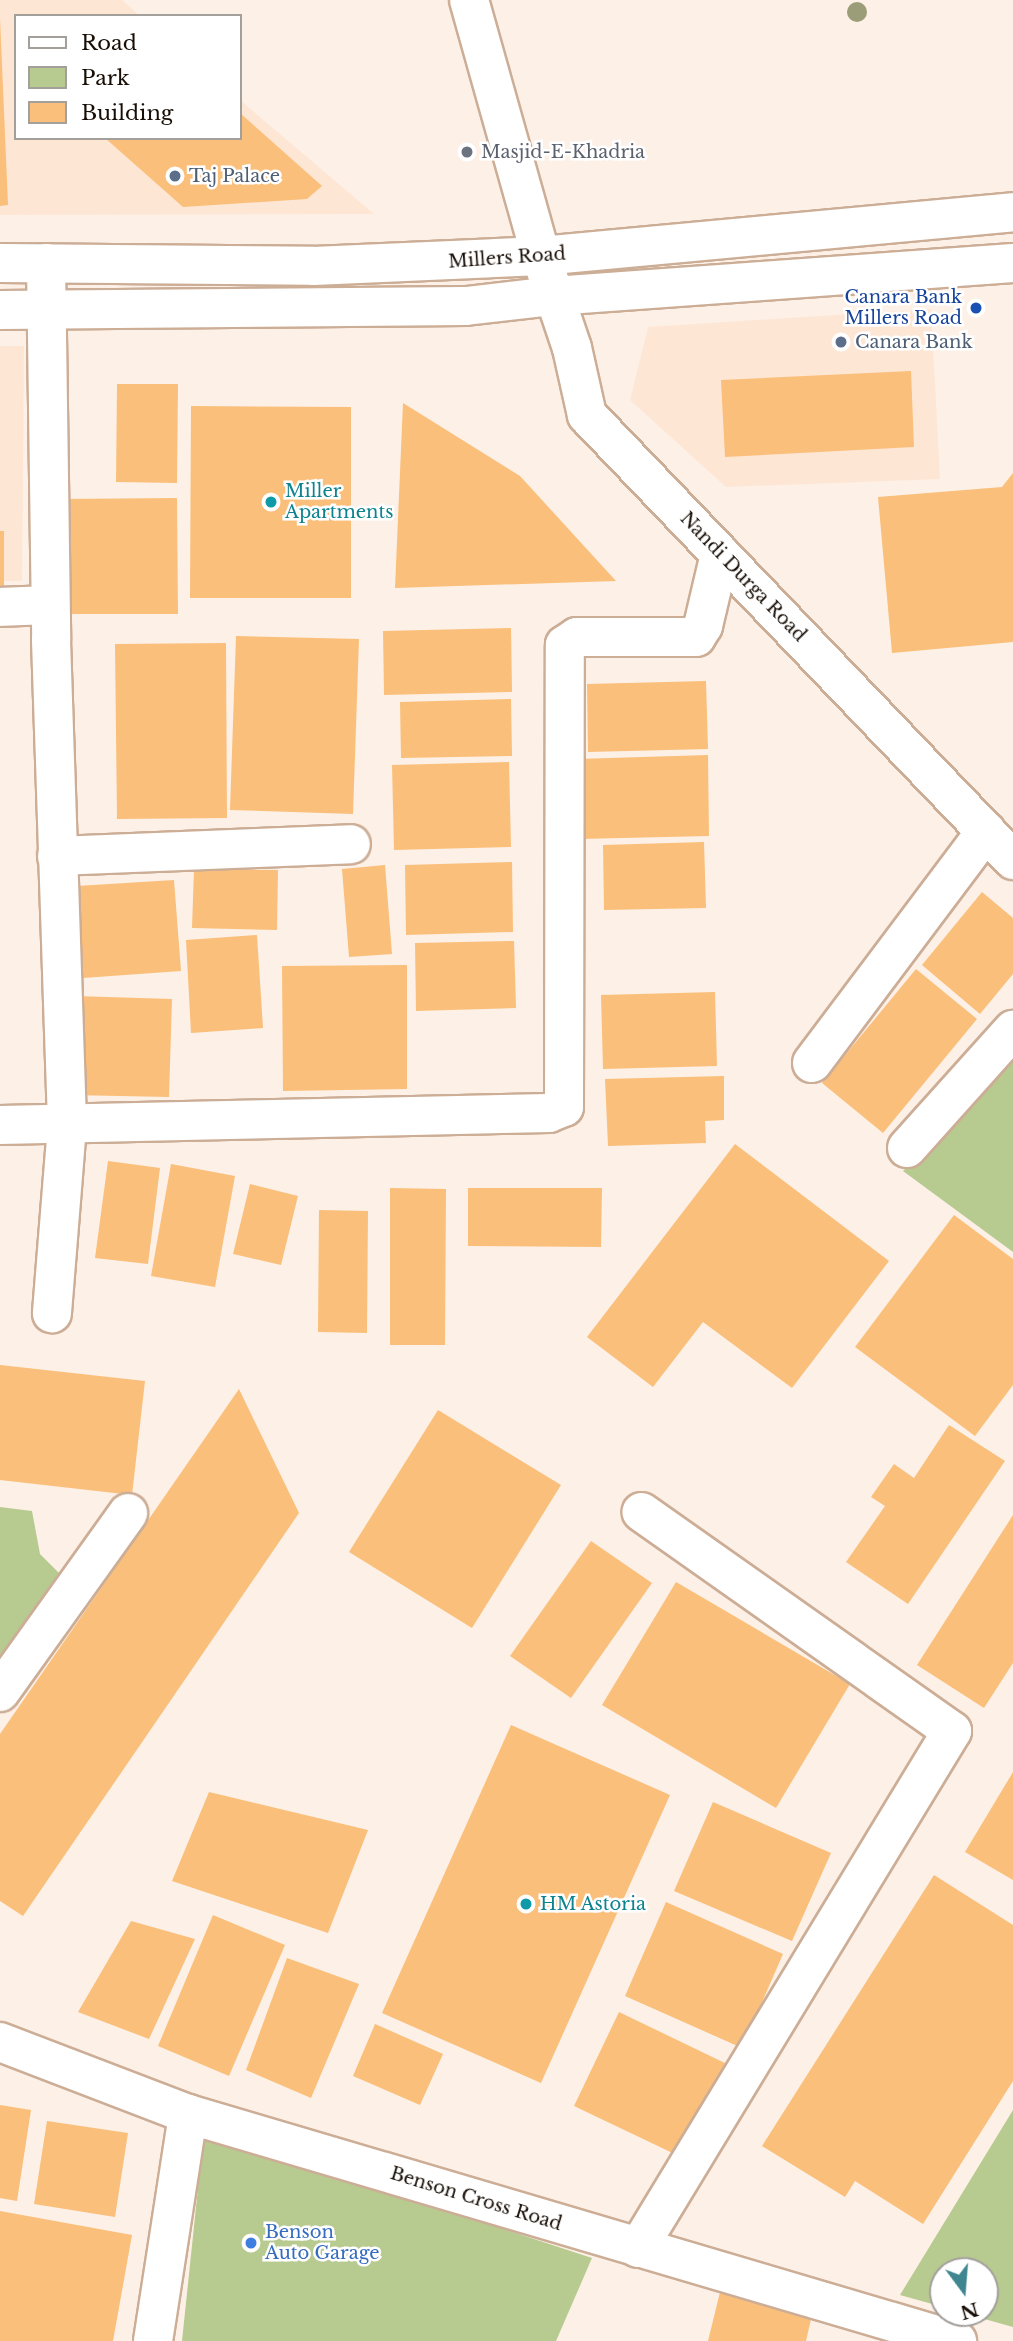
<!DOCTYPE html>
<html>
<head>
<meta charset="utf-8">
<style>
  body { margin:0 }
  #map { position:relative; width:1013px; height:2341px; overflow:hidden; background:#fdf0e6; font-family:"Libre Baskerville",serif }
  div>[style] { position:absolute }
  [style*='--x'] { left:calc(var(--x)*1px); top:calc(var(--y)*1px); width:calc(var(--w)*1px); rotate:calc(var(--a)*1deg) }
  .built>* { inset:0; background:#fee6d5 }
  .green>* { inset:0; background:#b7ca8f }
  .building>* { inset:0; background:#fabf7a }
  .roads { filter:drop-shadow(2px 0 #ccad96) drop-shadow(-2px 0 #ccad96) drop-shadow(0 2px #ccad96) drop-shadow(0 -2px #ccad96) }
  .minor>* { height:38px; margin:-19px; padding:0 19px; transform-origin:19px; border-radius:19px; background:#fff }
  .major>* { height:38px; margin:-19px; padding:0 19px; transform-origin:19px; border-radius:19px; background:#fff }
  .trees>* { width:20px; height:20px; margin:-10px; border-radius:50%; background:#9b9d79 }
  .dots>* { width:19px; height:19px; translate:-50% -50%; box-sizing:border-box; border:4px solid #fff; border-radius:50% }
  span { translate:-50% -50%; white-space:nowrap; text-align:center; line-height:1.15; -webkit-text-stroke:5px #fff; paint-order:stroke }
  .worship-label { font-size:18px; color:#5b616d }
  .left { translate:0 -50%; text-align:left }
  .service-label { font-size:18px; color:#4e5e75 }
  .street-label { font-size:18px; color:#180e06 }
  .transit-label { font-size:18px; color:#164399 }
  .right { translate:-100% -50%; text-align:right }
  .culture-label { font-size:18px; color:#0d838f }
  .shop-label { font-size:18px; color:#366cbe }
  .legend { position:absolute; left:14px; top:14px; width:228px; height:126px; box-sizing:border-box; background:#fff; border:2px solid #a39f9b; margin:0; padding:9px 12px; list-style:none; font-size:21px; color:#180e06 }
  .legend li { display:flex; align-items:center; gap:14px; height:35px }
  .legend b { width:35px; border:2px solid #a39f9b }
  .north { position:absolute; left:929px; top:2257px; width:70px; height:70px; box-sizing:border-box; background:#fff; border:2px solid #a39f9b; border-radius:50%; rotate:164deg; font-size:19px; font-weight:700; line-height:28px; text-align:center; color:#180e06 }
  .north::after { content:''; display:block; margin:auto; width:24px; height:32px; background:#3f8690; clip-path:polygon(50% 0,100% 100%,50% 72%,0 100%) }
</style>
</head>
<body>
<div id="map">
  <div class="built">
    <div style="clip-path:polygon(0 0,122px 0,140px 16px,16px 16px,16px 138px,240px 138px,240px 100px,374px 214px,0 215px)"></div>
    <div style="clip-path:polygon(931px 309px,940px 479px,726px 487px,630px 400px,648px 327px)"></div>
    <div style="clip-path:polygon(0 346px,24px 346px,22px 581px,0 581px)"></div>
  </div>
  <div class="green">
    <div style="clip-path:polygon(1013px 1056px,1013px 1252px,903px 1171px)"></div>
    <div style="clip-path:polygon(0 1507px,32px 1511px,40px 1554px,65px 1579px,5px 1656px,0 1655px)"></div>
    <div style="clip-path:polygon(1013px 2110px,1013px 2327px,963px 2313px,985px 2313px,985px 2271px,943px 2271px,943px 2307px,900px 2295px)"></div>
    <div style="clip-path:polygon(204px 2131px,592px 2258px,556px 2341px,182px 2341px)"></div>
  </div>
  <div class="building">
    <div style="clip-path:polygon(0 18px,8px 205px,0 206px)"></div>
    <div style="clip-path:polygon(240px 113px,322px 186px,307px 199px,183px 207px,105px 138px,240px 138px)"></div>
    <div style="clip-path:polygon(911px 371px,914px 447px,725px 457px,721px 380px)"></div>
    <div style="clip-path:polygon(117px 384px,178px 384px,177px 483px,116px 482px)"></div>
    <div style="clip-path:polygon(403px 403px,520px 476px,616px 581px,395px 588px)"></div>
    <div style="clip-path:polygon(191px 406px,351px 407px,351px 598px,190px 598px)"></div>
    <div style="clip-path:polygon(1013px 473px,1013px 642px,892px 653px,878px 497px,1002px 487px)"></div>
    <div style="clip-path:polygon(177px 498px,178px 614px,62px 614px,62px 499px)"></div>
    <div style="clip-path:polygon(0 531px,4px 531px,4px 600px,0 600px)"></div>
    <div style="clip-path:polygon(511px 628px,512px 692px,384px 695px,383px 631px)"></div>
    <div style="clip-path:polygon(236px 636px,359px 639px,353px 814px,230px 810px)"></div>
    <div style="clip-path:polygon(226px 643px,227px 818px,117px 819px,115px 644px)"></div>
    <div style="clip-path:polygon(706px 681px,708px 749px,588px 752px,587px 684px)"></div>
    <div style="clip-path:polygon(511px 699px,512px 756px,401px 758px,400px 702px)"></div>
    <div style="clip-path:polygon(708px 755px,709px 836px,579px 839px,577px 759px)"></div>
    <div style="clip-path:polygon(509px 762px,511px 847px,394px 850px,392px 765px)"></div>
    <div style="clip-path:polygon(704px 842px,706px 908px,604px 910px,603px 845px)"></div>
    <div style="clip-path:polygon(512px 862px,513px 932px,406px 935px,405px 865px)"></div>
    <div style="clip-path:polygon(385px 865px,392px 954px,349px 957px,342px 869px)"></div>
    <div style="clip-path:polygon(194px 869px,278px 870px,277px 930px,192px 928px)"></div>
    <div style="clip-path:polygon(174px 880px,181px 971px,83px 978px,77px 886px)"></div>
    <div style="clip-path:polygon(982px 892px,1013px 918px,1013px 974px,980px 1014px,922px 965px)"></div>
    <div style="clip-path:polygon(257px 935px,263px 1028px,191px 1033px,186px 940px)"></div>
    <div style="clip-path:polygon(514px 941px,516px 1008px,416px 1011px,415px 943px)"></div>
    <div style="clip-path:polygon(407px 965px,407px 1089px,283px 1091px,282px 966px)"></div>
    <div style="clip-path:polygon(916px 969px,977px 1019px,883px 1133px,822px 1083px)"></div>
    <div style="clip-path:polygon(715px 992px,717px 1066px,603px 1069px,601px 995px)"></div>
    <div style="clip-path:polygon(74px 996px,172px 999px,169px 1097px,70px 1095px)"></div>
    <div style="clip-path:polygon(724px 1076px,724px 1120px,705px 1121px,706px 1143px,608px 1146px,605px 1079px)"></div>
    <div style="clip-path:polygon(735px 1144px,889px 1261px,792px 1388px,703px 1322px,653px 1387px,587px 1337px)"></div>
    <div style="clip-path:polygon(108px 1161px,160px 1168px,148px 1264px,95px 1258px)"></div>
    <div style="clip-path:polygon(171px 1164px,235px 1176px,215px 1287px,151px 1276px)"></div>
    <div style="clip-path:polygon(250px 1184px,298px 1196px,281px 1265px,233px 1254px)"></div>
    <div style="clip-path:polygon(390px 1188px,446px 1189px,445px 1345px,390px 1345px)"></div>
    <div style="clip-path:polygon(468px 1188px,602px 1188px,601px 1247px,468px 1246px)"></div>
    <div style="clip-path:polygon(319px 1210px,368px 1211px,367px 1333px,318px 1332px)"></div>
    <div style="clip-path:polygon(954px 1215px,1013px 1259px,1013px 1385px,975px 1436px,855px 1347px)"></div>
    <div style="clip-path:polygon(0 1365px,145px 1381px,132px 1495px,0 1480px)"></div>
    <div style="clip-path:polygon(239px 1389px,299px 1513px,23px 1916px,0 1901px,0 1734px)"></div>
    <div style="clip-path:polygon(438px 1410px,561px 1485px,472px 1628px,349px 1552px)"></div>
    <div style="clip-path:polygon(949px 1425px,1005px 1461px,908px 1604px,846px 1562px,885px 1506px,871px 1497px,894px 1464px,914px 1478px)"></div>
    <div style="clip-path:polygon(1013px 1515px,1013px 1663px,984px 1708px,917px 1665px)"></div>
    <div style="clip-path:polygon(591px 1541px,652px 1583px,571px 1698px,510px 1656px)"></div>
    <div style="clip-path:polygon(676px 1582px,850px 1684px,776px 1808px,602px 1705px)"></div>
    <div style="clip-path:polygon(511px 1725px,670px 1795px,541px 2083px,382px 2013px)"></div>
    <div style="clip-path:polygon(1013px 1772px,1013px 1880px,965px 1852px)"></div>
    <div style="clip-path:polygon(209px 1792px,368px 1830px,328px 1933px,172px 1881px)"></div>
    <div style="clip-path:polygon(713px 1802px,831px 1853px,792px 1941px,674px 1891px)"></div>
    <div style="clip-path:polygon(934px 1875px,1013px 1925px,1013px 2081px,923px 2224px,855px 2181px,845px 2197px,762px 2146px)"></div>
    <div style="clip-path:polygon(666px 1902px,783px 1954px,742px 2048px,625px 1996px)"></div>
    <div style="clip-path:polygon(213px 1915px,285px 1945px,229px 2076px,158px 2046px)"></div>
    <div style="clip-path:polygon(131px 1921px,195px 1939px,149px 2039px,78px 2012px)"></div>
    <div style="clip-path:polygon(287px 1958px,359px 1984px,311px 2098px,246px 2070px)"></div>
    <div style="clip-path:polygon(619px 2012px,729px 2065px,683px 2158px,574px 2106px)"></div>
    <div style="clip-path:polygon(375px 2024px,443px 2054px,420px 2105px,353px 2076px)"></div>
    <div style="clip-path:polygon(0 2105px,31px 2110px,17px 2201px,0 2198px)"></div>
    <div style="clip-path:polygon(47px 2121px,128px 2133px,115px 2217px,34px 2204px)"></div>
    <div style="clip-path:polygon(0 2211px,132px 2235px,113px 2341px,0 2341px)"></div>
    <div style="clip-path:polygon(722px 2284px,814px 2306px,806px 2341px,708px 2341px)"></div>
  </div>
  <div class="roads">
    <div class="minor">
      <div style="--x:469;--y:0;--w:266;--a:74.3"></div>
      <div style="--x:541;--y:256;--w:474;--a:-5.3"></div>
      <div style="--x:46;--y:263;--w:377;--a:89.2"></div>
      <div style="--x:51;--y:640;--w:486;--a:88.1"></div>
      <div style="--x:67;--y:1126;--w:188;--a:94.6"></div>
      <div style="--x:553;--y:296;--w:461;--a:-4.1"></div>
      <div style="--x:0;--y:607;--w:50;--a:-2.3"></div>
      <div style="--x:57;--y:856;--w:294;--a:-2.3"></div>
      <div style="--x:812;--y:1063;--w:290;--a:-53.1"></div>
      <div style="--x:0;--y:1125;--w:549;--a:-1.25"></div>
      <div style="--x:549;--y:1113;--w:16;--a:-22"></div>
      <div style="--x:564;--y:1107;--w:462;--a:-89.9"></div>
      <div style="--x:565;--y:645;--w:14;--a:-34"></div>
      <div style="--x:577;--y:637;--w:119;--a:0"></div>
      <div style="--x:696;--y:637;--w:13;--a:-58"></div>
      <div style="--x:703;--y:626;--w:74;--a:-76.7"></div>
      <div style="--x:907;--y:1148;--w:159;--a:-48.1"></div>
      <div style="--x:0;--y:1692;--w:220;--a:-54.4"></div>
      <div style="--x:0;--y:2042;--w:201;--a:21"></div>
      <div style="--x:188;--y:2114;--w:802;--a:16.45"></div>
      <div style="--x:638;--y:2248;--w:605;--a:-58.73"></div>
      <div style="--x:952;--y:1731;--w:380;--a:-144.8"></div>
      <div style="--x:153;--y:2341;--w:230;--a:-81.2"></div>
    </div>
    <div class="major">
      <div style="--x:0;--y:263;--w:313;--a:0.5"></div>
      <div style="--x:313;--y:266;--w:228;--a:-2.5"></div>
      <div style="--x:541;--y:256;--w:97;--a:71.4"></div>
      <div style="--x:572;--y:348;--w:69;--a:77.4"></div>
      <div style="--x:587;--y:415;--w:616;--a:46.25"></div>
      <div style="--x:0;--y:310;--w:466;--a:-0.5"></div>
      <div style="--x:466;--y:306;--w:88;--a:-6.6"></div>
    </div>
  </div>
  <div class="trees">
    <div style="left:857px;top:12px"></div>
  </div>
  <div class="dots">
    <div style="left:467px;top:152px;background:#6b7280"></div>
    <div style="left:175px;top:176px;background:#5c6f8a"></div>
    <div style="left:976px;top:308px;background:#1a4fb4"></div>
    <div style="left:841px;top:342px;background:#5c6f8a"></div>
    <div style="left:271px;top:502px;background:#0f9aa8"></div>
    <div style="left:526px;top:1904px;background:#0f9aa8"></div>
    <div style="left:251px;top:2243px;background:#3f7fe0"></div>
  </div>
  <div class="worship-label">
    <span class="left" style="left:481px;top:152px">Masjid-E-Khadria</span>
  </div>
  <div class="service-label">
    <span class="left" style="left:189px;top:176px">Taj Palace</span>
    <span class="left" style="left:855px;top:342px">Canara Bank</span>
  </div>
  <div class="street-label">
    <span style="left:507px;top:258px;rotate:-4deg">Millers Road</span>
    <span style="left:743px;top:577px;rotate:46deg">Nandi Durga Road</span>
    <span style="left:476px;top:2199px;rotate:17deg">Benson Cross Road</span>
  </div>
  <div class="transit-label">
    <span class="right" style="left:962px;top:308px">Canara Bank<br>Millers Road</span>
  </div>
  <div class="culture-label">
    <span class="left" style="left:285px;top:502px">Miller<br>Apartments</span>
    <span class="left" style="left:540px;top:1904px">HM Astoria</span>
  </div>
  <div class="shop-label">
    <span class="left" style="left:265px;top:2243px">Benson<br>Auto Garage</span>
  </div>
  <ul class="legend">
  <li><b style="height:9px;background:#fff"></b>Road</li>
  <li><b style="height:19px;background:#b7ca8f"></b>Park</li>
  <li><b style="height:19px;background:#fabf7a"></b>Building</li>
  </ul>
  <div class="north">N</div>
</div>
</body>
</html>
